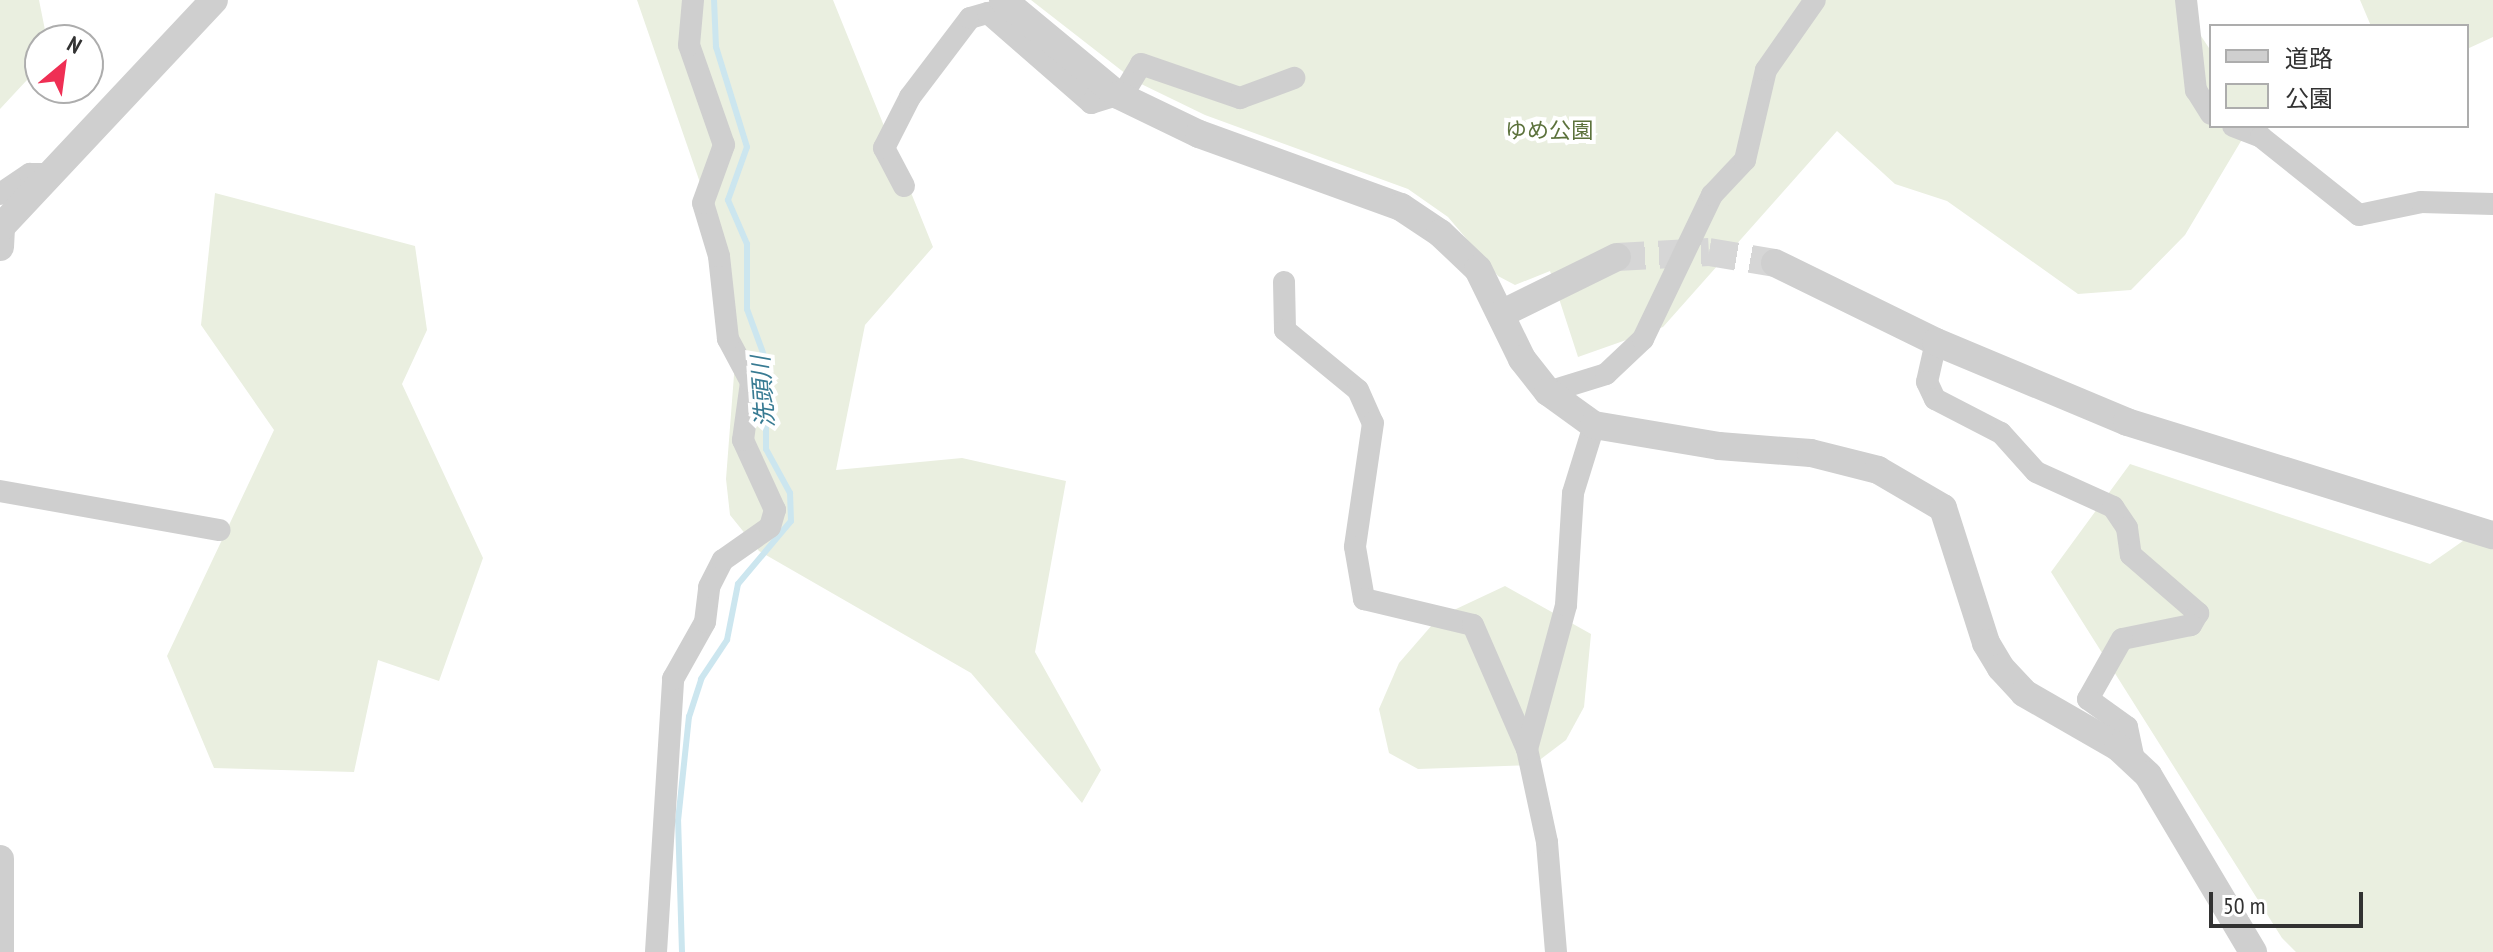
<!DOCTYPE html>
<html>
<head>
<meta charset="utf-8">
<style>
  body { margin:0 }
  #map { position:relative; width:2493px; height:952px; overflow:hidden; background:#fff; font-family:"PT Sans Narrow","Noto Sans JP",sans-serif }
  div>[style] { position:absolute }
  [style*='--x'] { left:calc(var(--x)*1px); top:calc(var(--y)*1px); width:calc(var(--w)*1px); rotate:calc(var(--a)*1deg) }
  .green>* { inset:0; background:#eaefe0 }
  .stream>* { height:6px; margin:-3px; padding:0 3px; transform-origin:3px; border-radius:3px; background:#cce6ef }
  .tertiary-tunnel>* { height:28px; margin-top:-14px; transform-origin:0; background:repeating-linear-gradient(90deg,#d6d6d6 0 28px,transparent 0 42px) }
  .minor>* { height:22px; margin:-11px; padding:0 11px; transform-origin:11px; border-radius:11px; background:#cfcfcf }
  .tertiary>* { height:28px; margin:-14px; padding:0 14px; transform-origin:14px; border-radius:14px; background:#cfcfcf }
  span { translate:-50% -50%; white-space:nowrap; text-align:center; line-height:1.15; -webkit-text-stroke:8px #fff; paint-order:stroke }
  .park-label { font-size:22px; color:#5c723c }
  .water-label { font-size:24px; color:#387b93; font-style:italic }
  .legend { position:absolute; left:2209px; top:24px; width:260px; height:104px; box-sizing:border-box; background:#fff; border:2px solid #adadad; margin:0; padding:10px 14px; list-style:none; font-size:24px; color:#323232 }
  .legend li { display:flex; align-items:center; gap:16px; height:40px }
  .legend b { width:40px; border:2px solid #adadad }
  .north { position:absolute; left:24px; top:24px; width:80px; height:80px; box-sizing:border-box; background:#fff; border:2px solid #adadad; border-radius:50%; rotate:29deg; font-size:22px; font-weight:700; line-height:32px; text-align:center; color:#323232 }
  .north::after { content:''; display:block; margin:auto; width:28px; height:36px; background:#ef2f54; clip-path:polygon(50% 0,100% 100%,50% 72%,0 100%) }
  .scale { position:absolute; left:2209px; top:892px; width:154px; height:36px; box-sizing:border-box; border:4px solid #323232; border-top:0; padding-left:10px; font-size:24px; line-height:28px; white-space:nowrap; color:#323232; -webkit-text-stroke:6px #fff; paint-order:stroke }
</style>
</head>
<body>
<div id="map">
  <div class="green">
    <div style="clip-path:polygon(0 0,39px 0,47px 40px,40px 40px,40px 66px,0 109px)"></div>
    <div style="clip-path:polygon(637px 0,833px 0,933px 247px,865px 325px,836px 470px,962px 458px,1066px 481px,1035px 652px,1101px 770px,1082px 803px,971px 673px,759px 551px,730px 515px,726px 479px,737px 336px,726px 258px)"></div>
    <div style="clip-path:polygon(1031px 0,2177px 0,2211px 51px,2211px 126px,2250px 126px,2185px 235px,2131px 290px,2078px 294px,1947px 201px,1895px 184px,1837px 131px,1663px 327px,1578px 357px,1550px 271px,1515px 285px,1498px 276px,1448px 217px,1408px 189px,1205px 115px,1135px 81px)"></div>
    <div style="clip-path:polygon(2360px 0,2493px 0,2493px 37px,2467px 49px,2467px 26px,2371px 26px)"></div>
    <div style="clip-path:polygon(215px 193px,415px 246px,427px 330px,402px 384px,483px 558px,439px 681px,378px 660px,354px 772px,214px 768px,167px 656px,274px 430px,201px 325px)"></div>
    <div style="clip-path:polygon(2130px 464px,2430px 564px,2493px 520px,2493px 952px,2296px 952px,2282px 938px,2051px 572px)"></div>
    <div style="clip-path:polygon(1505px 586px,1591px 634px,1584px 707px,1566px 740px,1533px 765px,1418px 769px,1389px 753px,1379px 709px,1399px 663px,1439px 617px)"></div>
  </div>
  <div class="stream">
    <div style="--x:682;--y:952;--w:131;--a:-91.7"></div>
    <div style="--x:678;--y:821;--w:105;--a:-84"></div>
    <div style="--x:689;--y:717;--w:40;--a:-72"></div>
    <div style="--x:701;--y:679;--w:47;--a:-56.3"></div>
    <div style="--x:727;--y:640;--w:57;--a:-78.9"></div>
    <div style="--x:738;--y:584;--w:82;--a:-49.9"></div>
    <div style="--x:791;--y:521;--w:28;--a:-92"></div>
    <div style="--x:790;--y:493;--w:50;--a:-118.6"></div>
    <div style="--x:766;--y:449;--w:88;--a:-90"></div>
    <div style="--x:766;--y:361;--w:55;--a:-110.1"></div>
    <div style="--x:747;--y:309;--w:65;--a:-90"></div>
    <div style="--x:747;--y:244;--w:48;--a:-113.4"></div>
    <div style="--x:728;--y:200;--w:56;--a:-70.3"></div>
    <div style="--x:747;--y:147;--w:105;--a:-107.2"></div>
    <div style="--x:716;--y:47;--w:47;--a:-92.4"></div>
  </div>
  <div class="tertiary-tunnel">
    <div style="--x:1617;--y:257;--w:92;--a:-3.1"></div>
    <div style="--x:1709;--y:252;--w:67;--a:9.5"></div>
  </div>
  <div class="minor">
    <div style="--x:2186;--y:0;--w:91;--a:83.7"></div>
    <div style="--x:2196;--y:90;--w:28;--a:58"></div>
    <div style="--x:1122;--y:96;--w:37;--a:-59"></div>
    <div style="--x:1141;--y:64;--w:105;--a:19"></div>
    <div style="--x:1240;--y:98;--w:58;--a:-20.3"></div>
    <div style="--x:2233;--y:126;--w:30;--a:21"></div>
    <div style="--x:2261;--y:137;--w:125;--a:38.5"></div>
    <div style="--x:2359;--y:215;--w:63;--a:-11.8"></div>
    <div style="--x:2421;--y:202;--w:72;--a:1.6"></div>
    <div style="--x:904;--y:186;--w:43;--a:-117.8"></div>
    <div style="--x:884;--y:148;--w:57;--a:-63"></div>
    <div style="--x:910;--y:97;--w:99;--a:-52.8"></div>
    <div style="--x:970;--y:18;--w:19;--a:-16"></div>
    <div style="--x:988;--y:13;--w:137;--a:41.1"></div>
    <div style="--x:1091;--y:103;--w:28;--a:-17"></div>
    <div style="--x:0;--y:194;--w:36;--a:-34"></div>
    <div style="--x:30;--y:174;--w:19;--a:0"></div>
    <div style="--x:1284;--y:282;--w:48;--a:88.8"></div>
    <div style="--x:1285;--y:330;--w:94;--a:39.4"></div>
    <div style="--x:1358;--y:390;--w:36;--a:66"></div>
    <div style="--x:1373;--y:423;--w:125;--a:98.3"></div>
    <div style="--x:1355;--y:547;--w:53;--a:80.2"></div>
    <div style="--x:1364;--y:599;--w:112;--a:13.4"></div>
    <div style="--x:1473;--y:625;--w:135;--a:66.5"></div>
    <div style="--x:1936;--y:342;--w:41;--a:102.7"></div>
    <div style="--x:1927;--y:382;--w:19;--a:65"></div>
    <div style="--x:1935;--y:399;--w:74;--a:27.3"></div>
    <div style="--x:2001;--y:433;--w:52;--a:48.1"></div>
    <div style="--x:2036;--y:472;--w:85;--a:24.4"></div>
    <div style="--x:2113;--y:507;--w:25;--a:56"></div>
    <div style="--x:2127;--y:528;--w:27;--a:82"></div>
    <div style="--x:2131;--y:555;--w:89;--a:40.9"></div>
    <div style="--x:2198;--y:613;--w:14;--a:120"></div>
    <div style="--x:2191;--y:625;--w:70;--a:168.5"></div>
    <div style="--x:2122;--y:639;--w:69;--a:119.5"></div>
    <div style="--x:2088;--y:699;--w:48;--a:35.7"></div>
    <div style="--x:2127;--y:727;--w:35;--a:78"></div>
    <div style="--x:1548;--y:392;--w:61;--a:-17.2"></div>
    <div style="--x:1606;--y:374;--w:51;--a:-43.4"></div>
    <div style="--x:1643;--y:339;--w:160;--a:-64.4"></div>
    <div style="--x:1712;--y:195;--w:48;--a:-46.7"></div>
    <div style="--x:1745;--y:160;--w:92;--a:-76.9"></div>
    <div style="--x:1766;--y:70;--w:85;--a:-55"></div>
    <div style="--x:0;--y:491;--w:223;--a:10.1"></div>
    <div style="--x:656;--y:952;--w:274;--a:-86.4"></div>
    <div style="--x:673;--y:679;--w:65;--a:-60.7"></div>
    <div style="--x:705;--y:622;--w:35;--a:-83"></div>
    <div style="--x:709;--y:587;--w:30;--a:-63"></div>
    <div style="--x:723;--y:560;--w:57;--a:-35.1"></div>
    <div style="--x:770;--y:527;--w:18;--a:-74"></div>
    <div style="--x:775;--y:510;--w:77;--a:-114.6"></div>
    <div style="--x:743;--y:440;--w:59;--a:-82.1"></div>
    <div style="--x:751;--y:382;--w:49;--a:-118.1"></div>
    <div style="--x:728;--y:339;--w:83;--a:-96.2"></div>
    <div style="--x:719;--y:256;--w:55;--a:-106.8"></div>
    <div style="--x:703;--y:203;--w:62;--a:-70.1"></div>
    <div style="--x:724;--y:145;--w:106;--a:-109.3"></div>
    <div style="--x:689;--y:45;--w:45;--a:-84.9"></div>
    <div style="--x:1556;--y:952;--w:110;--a:-94.7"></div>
    <div style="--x:1547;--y:842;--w:95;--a:-102.1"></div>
    <div style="--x:1527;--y:749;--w:149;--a:-74.8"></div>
    <div style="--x:1566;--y:605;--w:112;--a:-86.4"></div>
    <div style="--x:1573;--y:493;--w:71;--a:-72.8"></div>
  </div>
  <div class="tertiary">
    <div style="--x:1003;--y:0;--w:149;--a:39.6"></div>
    <div style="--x:1118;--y:95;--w:90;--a:25.7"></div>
    <div style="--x:1199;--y:134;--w:215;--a:19.9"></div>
    <div style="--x:1401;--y:207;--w:47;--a:33.7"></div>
    <div style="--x:1440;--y:233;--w:52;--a:43.5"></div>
    <div style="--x:1478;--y:269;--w:100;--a:63.9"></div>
    <div style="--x:1522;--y:359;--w:42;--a:51.8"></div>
    <div style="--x:1548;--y:392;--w:57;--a:35.7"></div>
    <div style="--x:1594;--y:425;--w:127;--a:9.5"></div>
    <div style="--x:1719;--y:446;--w:92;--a:4.4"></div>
    <div style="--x:1811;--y:453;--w:69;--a:14.2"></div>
    <div style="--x:1878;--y:470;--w:75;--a:30.3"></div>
    <div style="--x:1943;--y:508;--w:142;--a:72.3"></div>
    <div style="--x:1986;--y:643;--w:29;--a:59"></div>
    <div style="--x:2001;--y:668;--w:34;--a:47"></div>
    <div style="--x:2024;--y:693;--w:108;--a:29.9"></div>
    <div style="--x:2118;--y:747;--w:41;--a:43"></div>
    <div style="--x:2148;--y:775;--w:206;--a:59.3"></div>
    <div style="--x:0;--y:247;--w:20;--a:-87"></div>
    <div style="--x:1;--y:227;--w:311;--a:-46.8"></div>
    <div style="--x:1775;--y:263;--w:179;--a:26.1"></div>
    <div style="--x:1936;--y:342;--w:207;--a:22.7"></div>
    <div style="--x:2127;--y:422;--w:383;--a:17.2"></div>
    <div style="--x:1503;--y:313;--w:127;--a:-26.2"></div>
    <div style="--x:0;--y:859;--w:93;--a:90"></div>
  </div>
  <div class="park-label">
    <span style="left:1549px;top:131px">ゆめ公園</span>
  </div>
  <div class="water-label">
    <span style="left:763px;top:392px;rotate:-94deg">洗頭川</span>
  </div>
  <ul class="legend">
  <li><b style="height:10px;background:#cfcfcf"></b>道路</li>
  <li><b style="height:22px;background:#eaefe0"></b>公園</li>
  </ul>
  <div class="north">N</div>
  <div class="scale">50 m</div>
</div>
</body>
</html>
